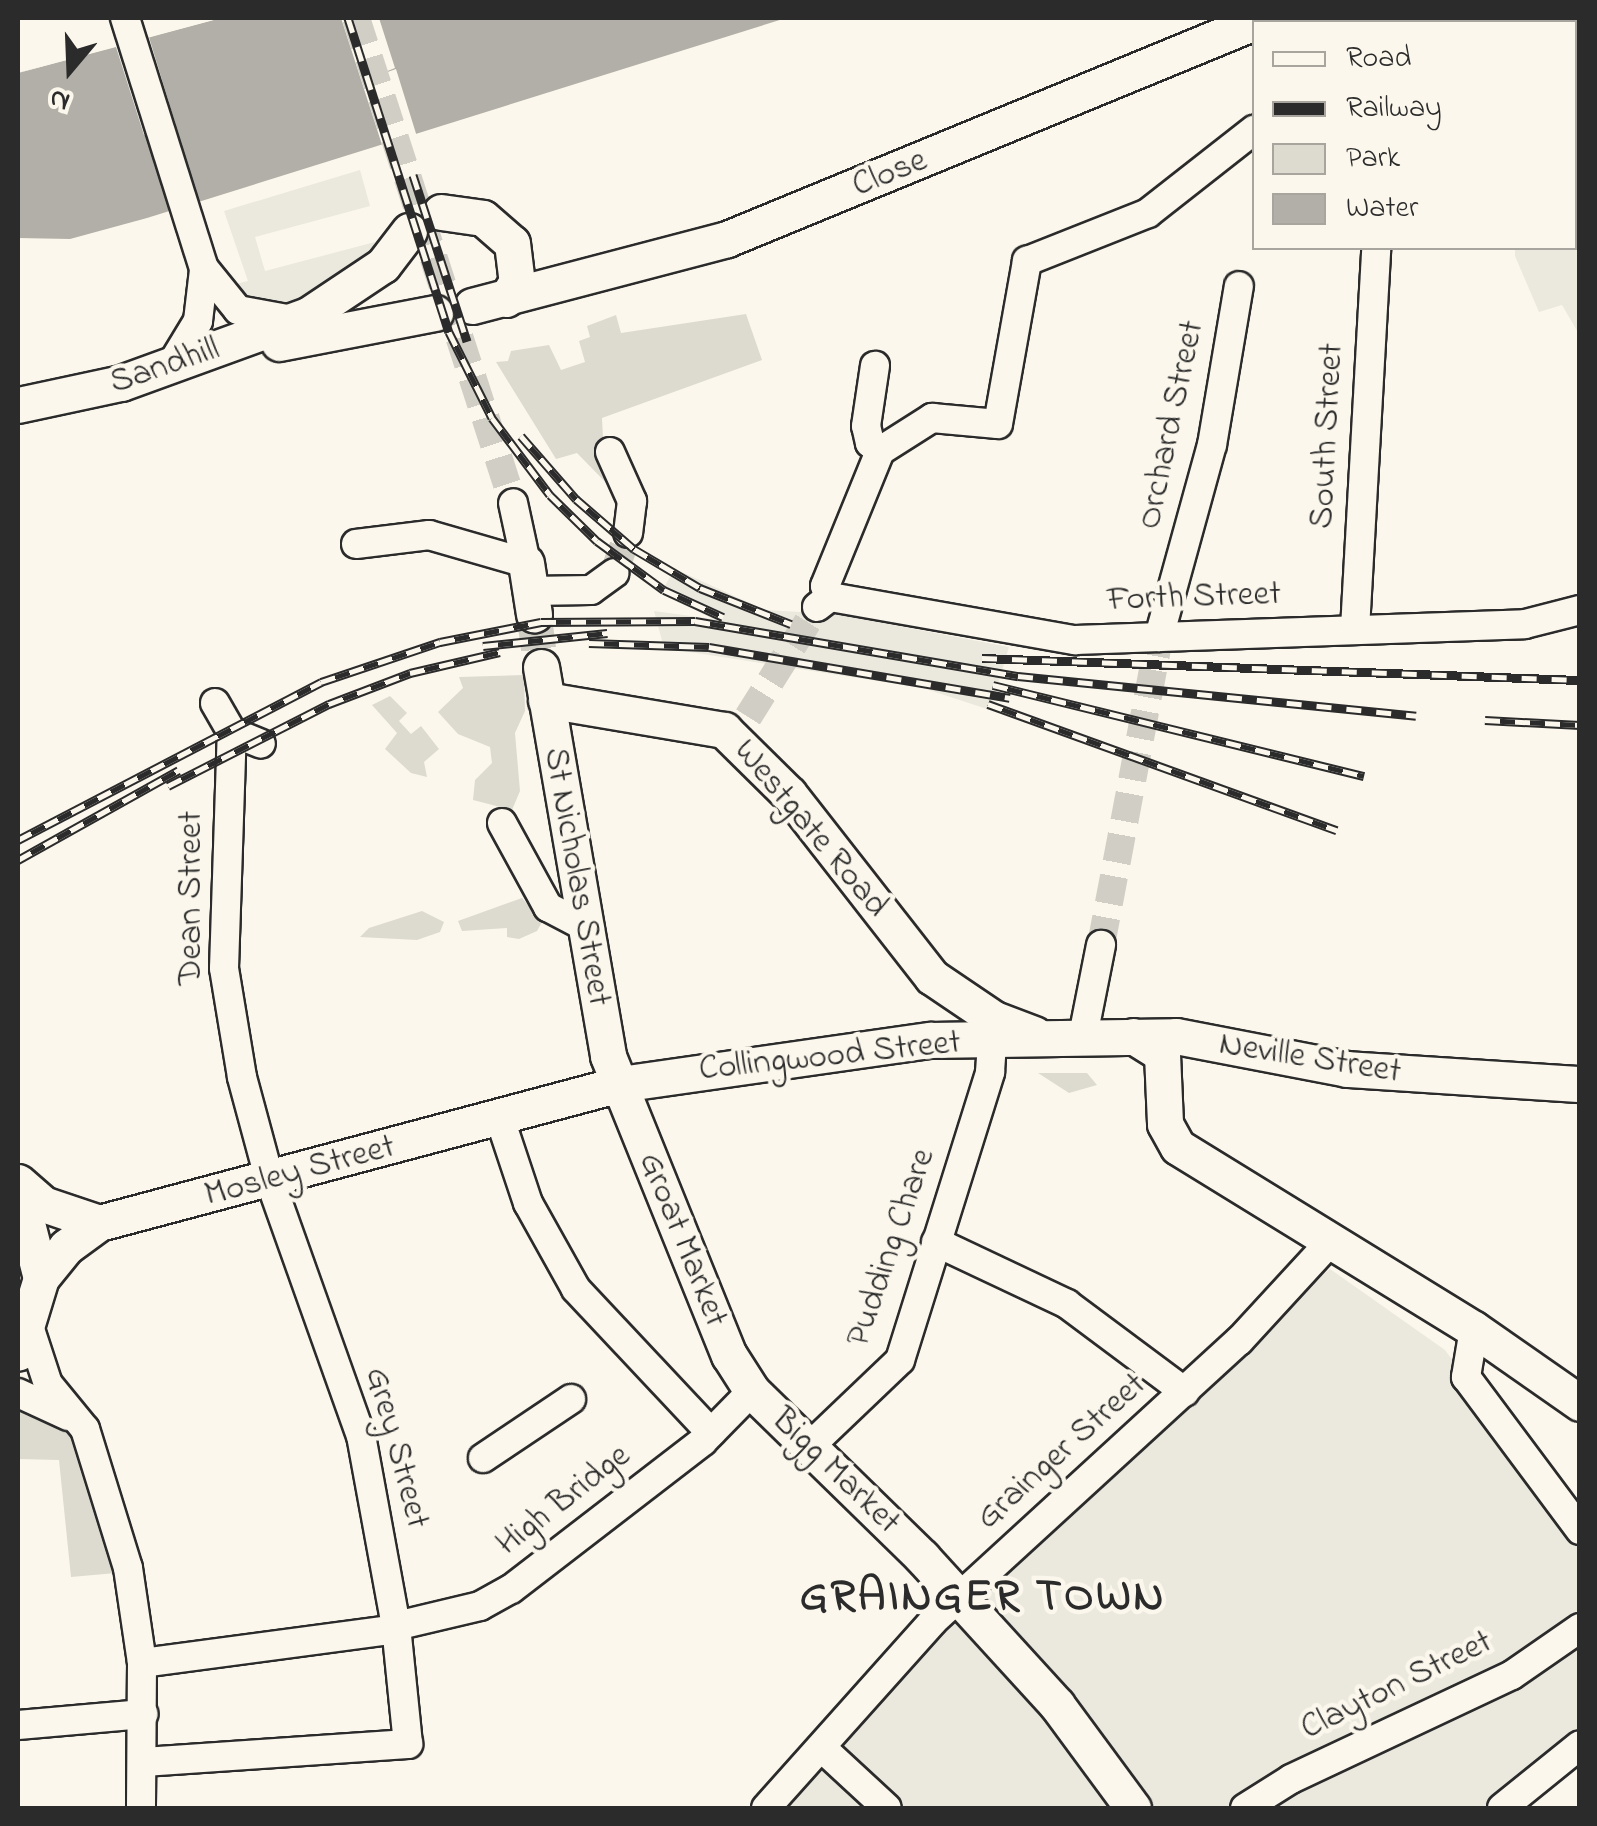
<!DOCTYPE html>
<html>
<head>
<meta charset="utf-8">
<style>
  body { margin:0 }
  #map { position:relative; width:1597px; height:1826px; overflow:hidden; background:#fbf7ec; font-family:"Indie Flower",sans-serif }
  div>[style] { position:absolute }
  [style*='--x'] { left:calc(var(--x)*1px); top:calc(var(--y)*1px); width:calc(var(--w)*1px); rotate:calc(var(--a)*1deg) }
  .built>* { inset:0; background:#ebe8de }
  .green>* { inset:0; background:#dddad0 }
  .water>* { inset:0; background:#b1afa7 }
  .pier>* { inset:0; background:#fbf7ec }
  .minor-tunnel>* { height:28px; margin-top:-14px; transform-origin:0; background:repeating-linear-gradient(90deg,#d1cec5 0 28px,transparent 0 42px) }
  .major-tunnel>* { height:35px; margin-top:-17.5px; transform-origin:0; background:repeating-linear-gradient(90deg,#d1cec5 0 35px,transparent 0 53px) }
  .roads { filter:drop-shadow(2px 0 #2b2b2b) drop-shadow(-2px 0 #2b2b2b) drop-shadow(0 2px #2b2b2b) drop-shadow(0 -2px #2b2b2b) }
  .minor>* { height:28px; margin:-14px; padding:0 14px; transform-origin:14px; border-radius:14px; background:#fbf7ec }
  .major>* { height:35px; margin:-17.5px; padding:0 17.5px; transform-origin:17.5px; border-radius:17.5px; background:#fbf7ec }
  .rail>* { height:9px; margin-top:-4.5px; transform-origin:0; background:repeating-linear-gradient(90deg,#fbf7ec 0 15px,#2b2b2b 0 30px); box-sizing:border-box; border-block:2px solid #2b2b2b }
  span { translate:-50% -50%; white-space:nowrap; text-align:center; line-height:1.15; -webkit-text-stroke:9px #fbf7ec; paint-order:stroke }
  .street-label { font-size:35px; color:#2b2b2b }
  .district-label { font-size:45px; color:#2b2b2b; font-weight:700; letter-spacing:2.5px }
  .frame { position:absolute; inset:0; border:20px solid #2b2b2b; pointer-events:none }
  .legend { position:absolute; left:1252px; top:20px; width:325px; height:230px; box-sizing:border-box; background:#fbf7ec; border:2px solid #a8a59f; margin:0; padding:12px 18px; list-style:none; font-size:30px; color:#2b2b2b }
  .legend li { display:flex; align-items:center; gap:20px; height:50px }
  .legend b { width:50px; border:2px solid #a8a59f }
  .north { position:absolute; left:20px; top:20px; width:100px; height:100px; -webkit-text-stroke:8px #fbf7ec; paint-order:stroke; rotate:199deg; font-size:28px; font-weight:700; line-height:40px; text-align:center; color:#2b2b2b }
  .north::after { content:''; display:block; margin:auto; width:35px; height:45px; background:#2b2b2b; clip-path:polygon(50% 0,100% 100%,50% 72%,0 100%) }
</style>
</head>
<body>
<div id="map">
  <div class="built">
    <div style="clip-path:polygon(1579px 126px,1579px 334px,1562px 305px,1539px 312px,1515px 256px,1515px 248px,1574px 248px)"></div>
    <div style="clip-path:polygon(360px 170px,370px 206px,255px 237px,265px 271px,375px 242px,370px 260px,306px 301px,281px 306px,247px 295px,236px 284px,248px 281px,224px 211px)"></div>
    <div style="clip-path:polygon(675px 569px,765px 610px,835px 614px,1009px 647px,990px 710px,923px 688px,664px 648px,654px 611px,713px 619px,661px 592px)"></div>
    <div style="clip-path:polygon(1330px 1269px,1445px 1350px,1579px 1536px,1579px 1750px,1511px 1808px,760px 1808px,1204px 1388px,1263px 1322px)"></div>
  </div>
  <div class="green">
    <div style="clip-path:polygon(746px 314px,762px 360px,602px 418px,604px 459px,617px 494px,577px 453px,556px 459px,496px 362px,508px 361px,511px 351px,549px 345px,561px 370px,585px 362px,579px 341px,590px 337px,587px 326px,616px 315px,621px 333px)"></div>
    <div style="clip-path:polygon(524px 675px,525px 711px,515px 733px,520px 791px,512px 810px,473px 800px,475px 780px,492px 763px,490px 747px,458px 734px,438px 712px,463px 688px,459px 677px)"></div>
    <div style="clip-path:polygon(390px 696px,407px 713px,399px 721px,411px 734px,421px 726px,439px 749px,424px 762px,427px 777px,411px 773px,385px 749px,397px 733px,372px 705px)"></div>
    <div style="clip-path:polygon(522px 898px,542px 922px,537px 931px,519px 939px,507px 937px,507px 928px,462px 931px,458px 921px)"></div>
    <div style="clip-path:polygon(422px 911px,444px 922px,440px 932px,417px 940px,360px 937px,369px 928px)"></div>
    <div style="clip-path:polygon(1038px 1073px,1087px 1073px,1097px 1085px,1069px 1093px)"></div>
    <div style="clip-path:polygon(18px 1403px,68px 1428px,127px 1572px,71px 1577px,59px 1460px,18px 1459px)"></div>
  </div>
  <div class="water">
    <div style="clip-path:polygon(221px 18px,786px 18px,147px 218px,70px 239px,18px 238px,18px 73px)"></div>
  </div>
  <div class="pier">
    <div style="clip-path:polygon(202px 18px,221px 18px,149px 37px,176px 126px,144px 135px,116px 47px,18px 73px)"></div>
    <div style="clip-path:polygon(341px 18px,379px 18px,395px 68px,365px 80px,396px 69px,418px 140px,384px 151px)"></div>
  </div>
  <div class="minor-tunnel">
    <div style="--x:356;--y:18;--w:510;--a:72.06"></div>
    <div style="--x:614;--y:573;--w:42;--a:-70.7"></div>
    <div style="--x:748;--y:717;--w:130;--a:-57.9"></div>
    <div style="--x:1101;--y:945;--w:313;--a:-79.3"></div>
  </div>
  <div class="major-tunnel">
    <div style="--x:534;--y:614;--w:53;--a:82.5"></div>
  </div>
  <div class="roads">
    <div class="minor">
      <div style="--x:125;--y:18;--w:262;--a:72.5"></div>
      <div style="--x:204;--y:268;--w:54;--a:51"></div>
      <div style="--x:238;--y:310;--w:50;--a:10.4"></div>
      <div style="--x:1431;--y:22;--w:15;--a:-16"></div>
      <div style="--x:170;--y:367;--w:54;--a:-58.7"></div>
      <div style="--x:198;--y:321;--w:51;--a:-83.3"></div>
      <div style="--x:880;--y:451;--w:62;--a:-32.4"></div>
      <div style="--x:932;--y:418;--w:66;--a:5.2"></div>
      <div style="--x:998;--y:424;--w:166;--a:-79.9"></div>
      <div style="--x:1027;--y:261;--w:130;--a:-21.6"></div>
      <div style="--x:1148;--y:213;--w:135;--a:-38.1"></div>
      <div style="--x:610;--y:452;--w:54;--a:65.8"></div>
      <div style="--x:632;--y:501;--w:32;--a:97"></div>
      <div style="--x:356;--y:544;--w:74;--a:-7"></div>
      <div style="--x:429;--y:535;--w:101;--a:16.1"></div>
      <div style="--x:526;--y:563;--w:61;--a:-102.2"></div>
      <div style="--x:530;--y:591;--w:61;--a:-0.9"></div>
      <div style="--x:591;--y:590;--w:29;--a:-36"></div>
      <div style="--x:830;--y:597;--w:12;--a:-114"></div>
      <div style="--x:825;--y:586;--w:146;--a:-67.8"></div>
      <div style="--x:880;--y:451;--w:13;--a:-141"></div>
      <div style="--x:870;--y:443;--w:17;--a:-103"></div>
      <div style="--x:866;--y:426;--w:61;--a:-81.5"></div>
      <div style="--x:817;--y:607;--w:16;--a:-38"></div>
      <div style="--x:830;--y:597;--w:249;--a:10"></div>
      <div style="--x:1075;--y:640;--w:450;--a:-2"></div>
      <div style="--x:1525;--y:624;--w:57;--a:-14.3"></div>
      <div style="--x:1355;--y:629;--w:382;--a:-86.8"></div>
      <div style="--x:1159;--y:637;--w:199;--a:-74.6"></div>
      <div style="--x:1212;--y:445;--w:161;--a:-80.4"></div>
      <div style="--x:215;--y:703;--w:34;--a:60"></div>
      <div style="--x:232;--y:732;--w:31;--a:22"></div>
      <div style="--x:502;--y:823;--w:96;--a:61.3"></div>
      <div style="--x:548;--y:907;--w:41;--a:27.8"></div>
      <div style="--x:1083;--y:1036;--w:93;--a:-78.8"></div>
      <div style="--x:500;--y:1119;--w:89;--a:71.6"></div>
      <div style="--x:528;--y:1203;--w:98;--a:60.8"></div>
      <div style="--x:576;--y:1289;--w:197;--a:46.8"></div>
      <div style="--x:936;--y:1242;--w:145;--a:25.3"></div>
      <div style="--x:1067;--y:1304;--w:147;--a:36.7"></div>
      <div style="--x:29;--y:1326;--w:61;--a:71.9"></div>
      <div style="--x:48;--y:1384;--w:58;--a:50.6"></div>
      <div style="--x:85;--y:1429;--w:145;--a:72.8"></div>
      <div style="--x:128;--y:1568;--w:96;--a:81.6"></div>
      <div style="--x:142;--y:1663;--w:145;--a:90.4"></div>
      <div style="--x:1474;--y:1329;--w:49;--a:99.5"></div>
      <div style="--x:1466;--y:1377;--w:191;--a:53.3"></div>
      <div style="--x:18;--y:1393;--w:55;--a:24.7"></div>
      <div style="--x:808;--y:1448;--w:127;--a:-43.7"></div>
      <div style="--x:900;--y:1360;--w:302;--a:-72.6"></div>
      <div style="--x:990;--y:1072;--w:31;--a:-86"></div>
      <div style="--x:483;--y:1458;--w:106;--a:-33.8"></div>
      <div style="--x:396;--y:1626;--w:86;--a:-13.4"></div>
      <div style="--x:480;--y:1606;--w:35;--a:-29"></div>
      <div style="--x:511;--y:1589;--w:242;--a:-37.6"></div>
      <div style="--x:703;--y:1441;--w:70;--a:-45.6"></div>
      <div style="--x:142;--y:1663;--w:256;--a:-7.6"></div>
      <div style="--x:18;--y:1725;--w:126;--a:-5"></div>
      <div style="--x:822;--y:1748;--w:88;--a:42.7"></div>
      <div style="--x:143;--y:1762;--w:266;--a:-3.9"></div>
      <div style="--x:408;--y:1744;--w:119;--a:-95.8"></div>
      <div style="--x:396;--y:1626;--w:193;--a:-100.4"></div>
      <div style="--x:361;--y:1436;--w:271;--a:-109.6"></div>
      <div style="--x:270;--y:1181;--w:108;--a:-105.1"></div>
      <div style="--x:242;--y:1077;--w:110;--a:-99.4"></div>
      <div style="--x:224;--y:968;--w:236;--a:-88.1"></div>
      <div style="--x:766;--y:1808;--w:251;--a:-48.2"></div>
      <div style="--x:933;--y:1621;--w:415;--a:-42.5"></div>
      <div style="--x:1239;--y:1341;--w:134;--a:-47.4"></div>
      <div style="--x:1245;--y:1808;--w:54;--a:-32.2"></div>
      <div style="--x:1291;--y:1779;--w:244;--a:-25.2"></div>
      <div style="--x:1512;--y:1675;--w:83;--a:-34.7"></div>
      <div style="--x:1502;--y:1808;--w:100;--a:-38.9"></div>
    </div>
    <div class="major">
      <div style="--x:441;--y:212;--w:42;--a:8.1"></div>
      <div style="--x:483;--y:218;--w:38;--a:41"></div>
      <div style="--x:512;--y:243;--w:38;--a:83"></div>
      <div style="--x:517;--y:281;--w:21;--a:121"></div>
      <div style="--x:472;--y:306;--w:264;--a:-14.7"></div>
      <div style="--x:727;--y:239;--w:581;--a:-22.37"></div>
      <div style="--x:279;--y:343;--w:159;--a:-10.9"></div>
      <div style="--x:18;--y:405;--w:105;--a:-12.1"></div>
      <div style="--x:121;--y:383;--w:199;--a:-20"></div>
      <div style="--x:308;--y:315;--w:90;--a:-33.7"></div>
      <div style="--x:383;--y:265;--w:43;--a:-52.6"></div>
      <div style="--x:526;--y:563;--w:52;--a:81.1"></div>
      <div style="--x:541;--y:667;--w:395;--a:80.2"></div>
      <div style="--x:608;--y:1056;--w:323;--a:68"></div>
      <div style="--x:729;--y:1355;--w:43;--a:57.4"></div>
      <div style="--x:752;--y:1391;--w:238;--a:44.3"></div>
      <div style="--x:922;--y:1557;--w:200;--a:47.6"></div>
      <div style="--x:1057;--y:1705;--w:128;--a:53.6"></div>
      <div style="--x:546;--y:700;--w:181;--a:9.6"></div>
      <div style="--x:724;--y:730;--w:91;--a:44.6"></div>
      <div style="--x:789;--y:794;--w:232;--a:52"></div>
      <div style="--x:932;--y:977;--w:75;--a:34.1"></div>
      <div style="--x:994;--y:1019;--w:43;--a:20.6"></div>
      <div style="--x:1133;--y:1036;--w:34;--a:32"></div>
      <div style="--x:1162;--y:1054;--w:70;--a:87.5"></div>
      <div style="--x:1165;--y:1124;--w:26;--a:61"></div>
      <div style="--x:1178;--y:1147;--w:347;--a:31.6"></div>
      <div style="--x:1474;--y:1329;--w:129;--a:34.9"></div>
      <div style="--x:18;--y:1182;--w:33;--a:41"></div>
      <div style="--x:43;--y:1204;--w:59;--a:18.7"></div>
      <div style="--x:18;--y:1188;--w:93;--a:75.7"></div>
      <div style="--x:41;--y:1278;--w:78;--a:107"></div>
      <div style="--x:41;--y:1278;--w:40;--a:-51"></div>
      <div style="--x:66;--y:1247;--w:41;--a:-36"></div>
      <div style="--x:99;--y:1223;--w:539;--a:-14.94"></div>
      <div style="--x:620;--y:1084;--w:313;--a:-8.1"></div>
      <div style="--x:930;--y:1040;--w:246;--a:-0.9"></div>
      <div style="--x:1176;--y:1036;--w:174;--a:10.9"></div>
      <div style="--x:1347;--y:1069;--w:233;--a:3.7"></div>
    </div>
  </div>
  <div class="rail">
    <div style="--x:348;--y:18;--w:330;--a:72.2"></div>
    <div style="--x:449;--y:332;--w:96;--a:63.4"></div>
    <div style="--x:492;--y:418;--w:96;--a:53"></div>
    <div style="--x:550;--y:495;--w:66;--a:44.4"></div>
    <div style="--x:597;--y:541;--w:83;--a:36.2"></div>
    <div style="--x:664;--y:590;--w:65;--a:24.6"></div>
    <div style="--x:413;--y:175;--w:175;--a:72"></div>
    <div style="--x:521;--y:436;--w:84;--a:48.9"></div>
    <div style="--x:576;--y:499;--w:77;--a:40.8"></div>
    <div style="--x:634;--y:549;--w:77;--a:30.6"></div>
    <div style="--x:700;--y:588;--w:98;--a:21.6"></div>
    <div style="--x:589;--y:643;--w:120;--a:1.9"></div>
    <div style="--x:709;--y:647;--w:305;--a:9.6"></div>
    <div style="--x:483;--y:646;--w:125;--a:-6"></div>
    <div style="--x:982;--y:658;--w:598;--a:2.11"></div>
    <div style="--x:993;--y:685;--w:382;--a:13.8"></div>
    <div style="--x:988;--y:704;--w:371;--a:19.9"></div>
    <div style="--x:1485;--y:720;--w:95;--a:3"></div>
    <div style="--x:168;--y:786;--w:181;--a:-27"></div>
    <div style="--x:329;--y:704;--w:87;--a:-20.9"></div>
    <div style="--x:410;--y:673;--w:92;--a:-13.1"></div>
    <div style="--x:18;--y:840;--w:342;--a:-27.5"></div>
    <div style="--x:321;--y:682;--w:126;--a:-18.6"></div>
    <div style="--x:440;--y:642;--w:103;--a:-11.2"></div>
    <div style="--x:541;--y:622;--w:154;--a:-0.4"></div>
    <div style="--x:695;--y:621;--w:328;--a:9.7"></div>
    <div style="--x:1018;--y:676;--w:400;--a:5.7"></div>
    <div style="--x:18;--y:860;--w:184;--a:-29.2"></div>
  </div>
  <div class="street-label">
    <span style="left:890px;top:174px;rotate:-22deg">Close</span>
    <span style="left:165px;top:367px;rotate:-19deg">Sandhill</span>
    <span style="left:1172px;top:425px;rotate:-78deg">Orchard Street</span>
    <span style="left:1328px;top:436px;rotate:-87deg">South Street</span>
    <span style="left:1194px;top:598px;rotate:-2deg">Forth Street</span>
    <span style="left:810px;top:829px;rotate:50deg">Westgate Road</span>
    <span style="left:576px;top:877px;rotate:80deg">St Nicholas Street</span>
    <span style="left:192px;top:898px;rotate:-90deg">Dean Street</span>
    <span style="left:830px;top:1057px;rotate:-6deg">Collingwood Street</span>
    <span style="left:1310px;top:1059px;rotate:9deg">Neville Street</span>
    <span style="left:300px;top:1172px;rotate:-15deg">Mosley Street</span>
    <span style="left:682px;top:1240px;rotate:68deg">Groat Market</span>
    <span style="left:892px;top:1248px;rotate:-71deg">Pudding Chare</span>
    <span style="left:396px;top:1448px;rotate:75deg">Grey Street</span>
    <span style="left:1062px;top:1452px;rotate:-42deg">Grainger Street</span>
    <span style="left:835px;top:1472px;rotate:44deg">Bigg Market</span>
    <span style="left:564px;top:1501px;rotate:-38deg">High Bridge</span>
    <span style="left:1397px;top:1686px;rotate:-26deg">Clayton Street</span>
  </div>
  <div class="district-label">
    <span style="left:983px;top:1599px">GRAINGER TOWN</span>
  </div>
  <div class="frame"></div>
  <ul class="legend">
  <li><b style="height:12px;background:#fbf7ec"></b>Road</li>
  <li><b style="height:12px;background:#2b2b2b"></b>Railway</li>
  <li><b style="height:28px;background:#dddad0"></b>Park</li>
  <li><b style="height:28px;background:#b1afa7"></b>Water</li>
  </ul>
  <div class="north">N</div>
</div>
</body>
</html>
